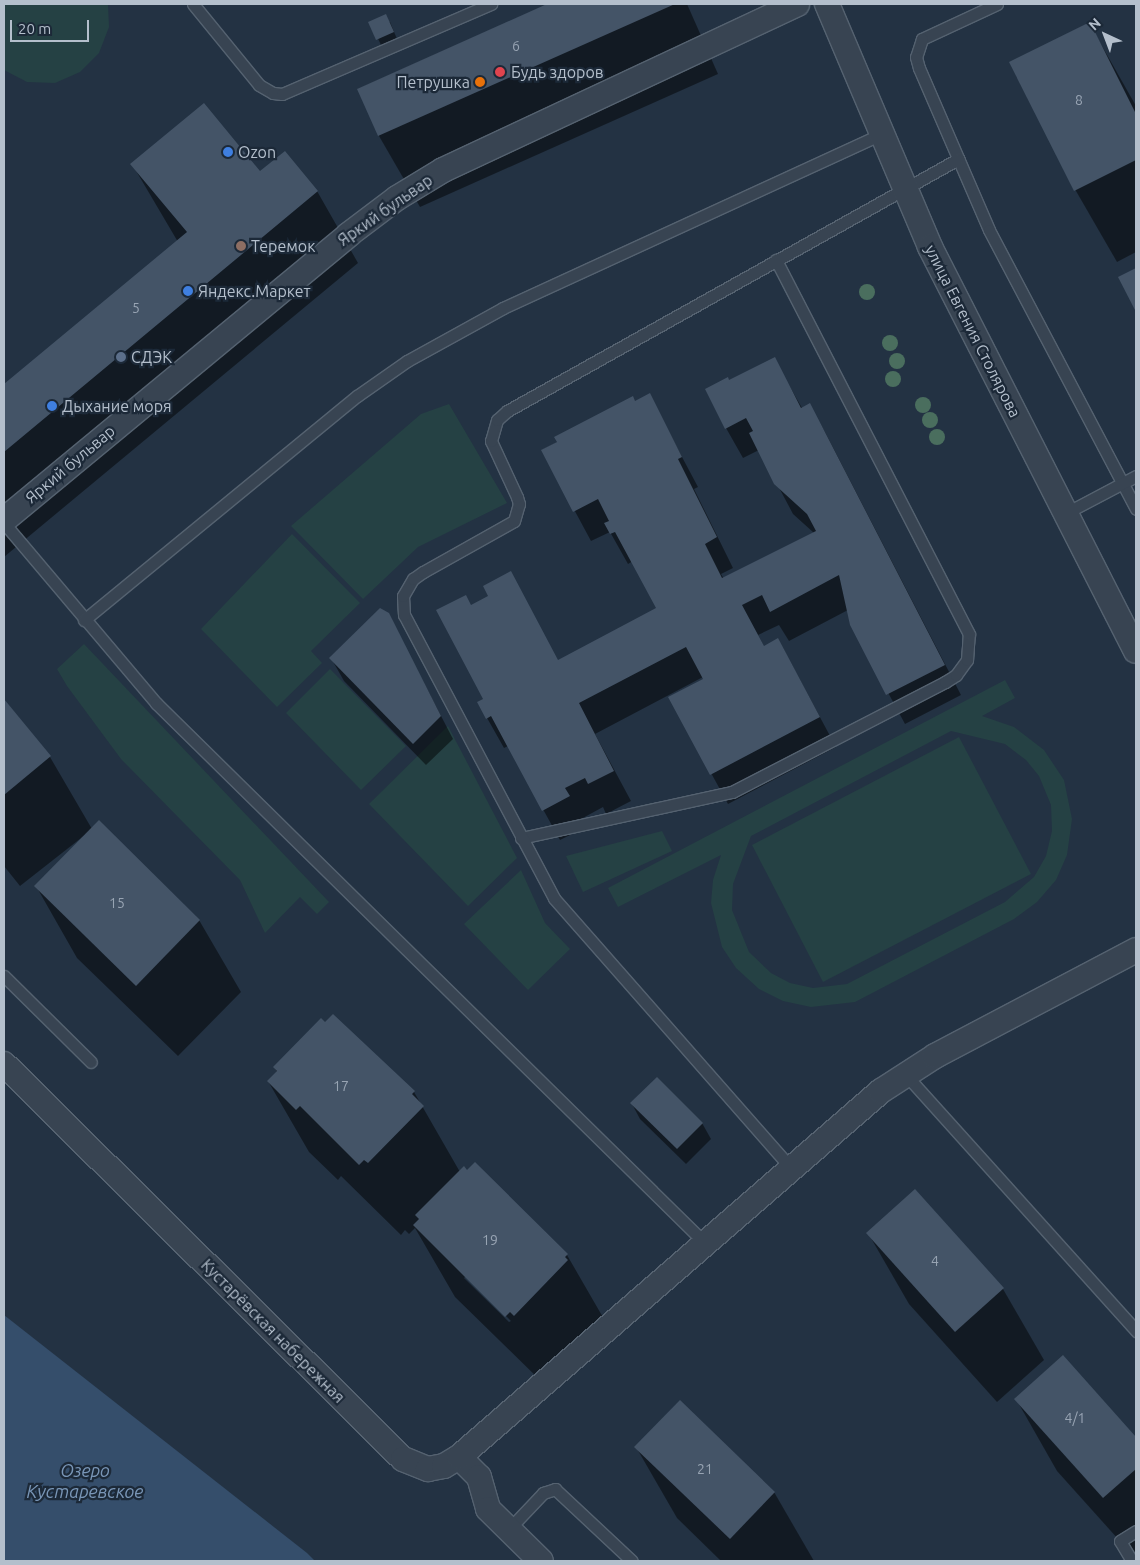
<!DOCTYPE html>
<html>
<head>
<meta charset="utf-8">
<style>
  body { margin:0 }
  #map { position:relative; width:1140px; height:1565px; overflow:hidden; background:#233243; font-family:Ubuntu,sans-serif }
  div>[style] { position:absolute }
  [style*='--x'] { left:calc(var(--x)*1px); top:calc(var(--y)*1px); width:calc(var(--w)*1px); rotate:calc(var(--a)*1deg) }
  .green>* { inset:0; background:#254144 }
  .water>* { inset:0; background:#354e6b }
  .shadow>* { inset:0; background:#0007 }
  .building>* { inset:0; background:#445467 }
  .roads { filter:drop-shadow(1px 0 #556270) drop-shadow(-1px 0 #556270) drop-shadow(0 1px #556270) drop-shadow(0 -1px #556270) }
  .lane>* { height:11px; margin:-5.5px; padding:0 5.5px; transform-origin:5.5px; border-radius:5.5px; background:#384452 }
  .street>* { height:24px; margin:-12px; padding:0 12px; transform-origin:12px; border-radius:12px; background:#384452 }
  .trees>* { width:16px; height:16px; margin:-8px; border-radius:50%; background:#4a6e5e }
  .dots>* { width:14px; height:14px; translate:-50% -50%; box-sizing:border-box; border:2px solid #1c2938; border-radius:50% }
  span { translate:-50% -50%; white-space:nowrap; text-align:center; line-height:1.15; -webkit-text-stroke:4.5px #1c2938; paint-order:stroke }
  .number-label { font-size:14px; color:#98a4b3 }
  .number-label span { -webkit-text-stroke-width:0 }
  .poi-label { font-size:16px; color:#b4bfcc }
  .left { translate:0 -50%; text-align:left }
  .right { translate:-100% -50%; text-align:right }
  .street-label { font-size:16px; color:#b4bfcc }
  .water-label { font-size:18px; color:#7996b7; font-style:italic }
  .frame { position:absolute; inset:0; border:5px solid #b4bfcc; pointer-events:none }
  .north { position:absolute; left:1080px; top:10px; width:50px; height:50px; -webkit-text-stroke:4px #1c2938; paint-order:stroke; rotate:317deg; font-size:14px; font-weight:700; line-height:20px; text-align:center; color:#b4bfcc }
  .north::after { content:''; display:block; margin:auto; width:18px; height:22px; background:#b4bfcc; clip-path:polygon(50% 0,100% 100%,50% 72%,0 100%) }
  .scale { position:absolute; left:10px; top:20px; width:79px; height:22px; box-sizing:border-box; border:2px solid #b4bfcc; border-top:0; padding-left:6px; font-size:15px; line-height:18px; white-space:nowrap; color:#b4bfcc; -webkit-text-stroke:4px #1c2938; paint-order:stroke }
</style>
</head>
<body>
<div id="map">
  <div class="green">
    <div style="clip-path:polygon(4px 4px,108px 4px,109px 27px,99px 53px,80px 72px,55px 83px,27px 82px,4px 70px)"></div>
    <div style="clip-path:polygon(449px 404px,507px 503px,418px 547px,363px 599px,291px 526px,421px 414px)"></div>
    <div style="clip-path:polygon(292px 534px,360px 603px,311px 651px,322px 663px,277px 707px,201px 629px)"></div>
    <div style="clip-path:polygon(84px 644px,329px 902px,317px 914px,300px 897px,265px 933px,240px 880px,121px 759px,67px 686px,57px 669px)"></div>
    <div style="clip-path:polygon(330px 669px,406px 746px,361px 790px,286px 713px)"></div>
    <div style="clip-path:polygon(evenodd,1005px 680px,1015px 698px,982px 716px,1014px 727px,1044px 750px,1064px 780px,1072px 819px,1067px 855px,1056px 880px,1037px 902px,1014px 919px,855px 1002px,811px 1007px,783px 1001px,759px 989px,736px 968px,722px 947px,711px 903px,713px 880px,721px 855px,618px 907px,608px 888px,1005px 680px,951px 731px,1005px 744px,1026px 760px,1039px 776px,1051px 805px,1052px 831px,1046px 856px,1034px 877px,1005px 902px,847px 984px,813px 988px,790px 983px,771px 973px,749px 952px,732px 910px,733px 884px,751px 836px,951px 731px)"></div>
    <div style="clip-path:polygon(448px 726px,517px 858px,468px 906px,369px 804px)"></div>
    <div style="clip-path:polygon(959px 737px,1031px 874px,823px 982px,752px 845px)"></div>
    <div style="clip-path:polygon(662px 831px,672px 851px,583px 892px,566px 856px)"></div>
    <div style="clip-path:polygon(521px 870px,545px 923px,570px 949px,528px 990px,464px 924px)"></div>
  </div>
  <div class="water">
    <div style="clip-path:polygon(4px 1315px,307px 1553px,315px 1561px,4px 1561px)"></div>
  </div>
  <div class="shadow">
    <div style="clip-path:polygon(549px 4px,687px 4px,718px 74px,420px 207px,379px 136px,358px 89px)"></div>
    <div style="clip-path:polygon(370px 22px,390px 22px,397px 39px,382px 47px)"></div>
    <div style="clip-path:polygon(1089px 23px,1136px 106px,1136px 252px,1117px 262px,1076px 191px,1011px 63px)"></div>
    <div style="clip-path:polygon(132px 164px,260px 173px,317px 191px,358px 263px,4px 557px,4px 386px,178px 242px)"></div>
    <div style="clip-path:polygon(774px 359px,802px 408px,809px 404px,826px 434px,961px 695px,905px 724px,851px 624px,848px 610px,789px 641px,779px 625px,758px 635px,764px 647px,778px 639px,836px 747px,728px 804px,670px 698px,704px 679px,703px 677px,595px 734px,631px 801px,606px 814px,603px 807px,581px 819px,586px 827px,560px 840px,508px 746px,504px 748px,478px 702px,484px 699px,471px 606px,558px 661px,658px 609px,633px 561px,628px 564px,610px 532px,591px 541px,542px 450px,649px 395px,698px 487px,694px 489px,733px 568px,721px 574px,724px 579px,814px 533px,793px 514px,759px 450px,743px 458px,726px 428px,729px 382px)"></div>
    <div style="clip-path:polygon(388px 614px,453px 739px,426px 765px,344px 681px,331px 658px)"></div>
    <div style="clip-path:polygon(4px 701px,50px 757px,92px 829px,199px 920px,241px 992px,178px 1056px,77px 958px,36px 886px,90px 831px,20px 886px,4px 866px)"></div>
    <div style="clip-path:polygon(evenodd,274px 1067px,414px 1092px,460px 1172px,567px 1255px,608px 1326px,547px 1387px,455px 1297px,415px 1228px,409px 1234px,405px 1230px,401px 1235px,341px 1176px,338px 1180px,309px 1152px,268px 1081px,277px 1072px,274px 1067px,466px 1276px,511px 1321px,509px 1322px,464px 1278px,466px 1276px)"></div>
    <div style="clip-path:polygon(632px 1104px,702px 1123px,711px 1139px,686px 1164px,640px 1119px)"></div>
    <div style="clip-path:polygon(868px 1233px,1003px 1289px,1044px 1360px,997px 1402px,909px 1304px)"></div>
    <div style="clip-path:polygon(1063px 1357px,1136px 1438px,1136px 1559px,1057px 1471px,1016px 1399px)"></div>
    <div style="clip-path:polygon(636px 1447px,774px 1492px,814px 1561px,721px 1561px,677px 1518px)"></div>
  </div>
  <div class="building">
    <div style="clip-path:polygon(547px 4px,675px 4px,378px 136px,357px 89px)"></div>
    <div style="clip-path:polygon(386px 14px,394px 32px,376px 40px,368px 22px)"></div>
    <div style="clip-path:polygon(1090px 22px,1136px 114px,1136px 160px,1074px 191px,1009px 62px)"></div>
    <div style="clip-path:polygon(204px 103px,260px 171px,285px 151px,318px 191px,4px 452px,4px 384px,187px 232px,130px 164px)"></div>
    <div style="clip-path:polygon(1136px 268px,1136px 312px,1118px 277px)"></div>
    <div style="clip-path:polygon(775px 357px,801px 408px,810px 403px,945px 665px,886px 695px,850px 625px,839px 575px,770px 612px,762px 595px,742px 605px,764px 646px,778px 638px,820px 717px,710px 775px,668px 697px,703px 679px,686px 647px,579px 703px,614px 771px,588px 784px,585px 778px,565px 788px,570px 796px,542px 811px,491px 716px,486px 719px,477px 702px,483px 699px,436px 610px,466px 595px,471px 605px,488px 596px,483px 586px,511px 571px,558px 660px,656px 608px,615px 532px,610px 534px,604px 523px,609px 521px,598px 499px,573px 512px,541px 450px,557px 442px,554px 437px,633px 396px,635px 401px,650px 393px,682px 457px,678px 459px,717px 537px,705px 544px,722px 578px,816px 531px,807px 514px,774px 484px,749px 433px,753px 431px,746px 418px,725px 429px,705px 389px,728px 377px,729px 380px)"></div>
    <div style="clip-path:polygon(380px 608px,389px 613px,441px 716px,413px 744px,329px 658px)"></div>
    <div style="clip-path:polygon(4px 699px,51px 756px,4px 795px)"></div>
    <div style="clip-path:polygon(99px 820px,200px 920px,136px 986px,34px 886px)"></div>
    <div style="clip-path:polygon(333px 1014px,415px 1091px,412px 1094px,424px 1106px,368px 1163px,364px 1160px,359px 1165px,300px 1106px,296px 1110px,267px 1081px,277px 1071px,273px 1067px,321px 1018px,325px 1022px)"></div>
    <div style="clip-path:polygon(657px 1077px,703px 1123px,677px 1149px,630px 1103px)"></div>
    <div style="clip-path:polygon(475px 1162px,568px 1254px,565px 1257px,568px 1260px,514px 1316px,510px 1312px,505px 1317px,413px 1225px,419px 1219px,415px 1215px,464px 1166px,467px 1170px)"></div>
    <div style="clip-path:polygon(915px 1189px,1004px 1288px,955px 1332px,866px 1233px)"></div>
    <div style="clip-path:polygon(1063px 1355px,1136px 1437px,1136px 1469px,1103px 1498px,1014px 1399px)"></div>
    <div style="clip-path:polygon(680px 1400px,775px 1492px,730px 1539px,634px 1447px)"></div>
  </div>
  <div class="roads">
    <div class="lane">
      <div style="--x:193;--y:4;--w:104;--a:50.8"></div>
      <div style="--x:259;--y:85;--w:16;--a:30"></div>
      <div style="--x:273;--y:93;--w:9;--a:6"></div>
      <div style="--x:282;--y:94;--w:228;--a:-23.3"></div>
      <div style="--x:997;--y:4;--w:83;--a:155"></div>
      <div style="--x:922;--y:39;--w:19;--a:108"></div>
      <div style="--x:916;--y:57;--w:11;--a:75"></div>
      <div style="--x:919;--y:68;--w:176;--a:66.6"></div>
      <div style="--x:989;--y:230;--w:315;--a:62.2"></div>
      <div style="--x:1066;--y:513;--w:79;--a:-27.9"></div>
      <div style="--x:4;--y:523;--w:236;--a:49.8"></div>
      <div style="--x:156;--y:703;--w:770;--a:44.53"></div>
      <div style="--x:84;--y:620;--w:353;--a:-39.4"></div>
      <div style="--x:357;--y:396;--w:61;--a:-35"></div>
      <div style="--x:407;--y:361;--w:110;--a:-28.9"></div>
      <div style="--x:503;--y:308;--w:417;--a:-24.7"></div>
      <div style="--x:521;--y:838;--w:216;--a:-12.3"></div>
      <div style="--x:732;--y:792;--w:240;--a:-27.3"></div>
      <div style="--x:945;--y:682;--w:13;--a:-32"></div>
      <div style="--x:956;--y:675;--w:19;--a:-54"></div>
      <div style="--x:967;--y:660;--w:26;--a:-86"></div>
      <div style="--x:969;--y:634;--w:421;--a:-117.3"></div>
      <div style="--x:4;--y:976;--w:122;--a:44.7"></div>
      <div style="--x:905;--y:1074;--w:346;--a:48"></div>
      <div style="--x:791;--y:1168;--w:359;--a:-131.3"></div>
      <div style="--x:554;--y:898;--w:320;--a:-117.9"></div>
      <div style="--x:404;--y:615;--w:19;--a:-93"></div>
      <div style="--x:403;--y:596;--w:20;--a:-60"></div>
      <div style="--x:413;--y:579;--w:12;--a:-35"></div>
      <div style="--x:423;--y:572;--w:104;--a:-29.3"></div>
      <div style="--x:514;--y:521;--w:18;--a:-74"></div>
      <div style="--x:519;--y:504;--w:7;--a:-106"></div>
      <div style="--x:517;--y:497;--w:62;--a:-114.9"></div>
      <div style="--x:491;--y:441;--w:22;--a:-74"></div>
      <div style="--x:497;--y:420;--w:13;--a:-42"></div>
      <div style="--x:507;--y:411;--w:517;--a:-29.19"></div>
      <div style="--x:509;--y:1529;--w:50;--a:-46.6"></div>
      <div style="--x:543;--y:1493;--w:13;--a:-18"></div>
      <div style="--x:555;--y:1489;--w:105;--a:43.1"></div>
      <div style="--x:1132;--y:1561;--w:23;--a:-121"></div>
      <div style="--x:1120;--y:1541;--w:19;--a:-32"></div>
    </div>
    <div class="street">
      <div style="--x:827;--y:4;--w:264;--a:67"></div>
      <div style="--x:930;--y:247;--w:453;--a:63"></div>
      <div style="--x:4;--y:520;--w:447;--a:-39.6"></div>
      <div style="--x:348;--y:235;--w:61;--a:-37.1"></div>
      <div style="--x:397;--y:198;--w:54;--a:-31.3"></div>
      <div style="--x:443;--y:170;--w:391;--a:-25.1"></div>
      <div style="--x:4;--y:1064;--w:561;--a:44.71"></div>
      <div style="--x:403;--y:1459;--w:27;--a:22"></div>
      <div style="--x:428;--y:1469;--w:16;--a:-11"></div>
      <div style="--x:444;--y:1466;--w:17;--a:-31"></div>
      <div style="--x:459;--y:1457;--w:28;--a:45"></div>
      <div style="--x:479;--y:1477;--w:33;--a:74"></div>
      <div style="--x:488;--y:1509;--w:74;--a:44.5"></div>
      <div style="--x:459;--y:1457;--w:559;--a:-40.94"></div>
      <div style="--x:881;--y:1091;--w:64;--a:-32.9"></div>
      <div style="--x:935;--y:1056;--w:227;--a:-27.8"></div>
    </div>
  </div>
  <div class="trees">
    <div style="left:867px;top:292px"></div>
    <div style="left:890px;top:343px"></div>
    <div style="left:897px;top:361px"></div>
    <div style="left:893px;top:379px"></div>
    <div style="left:923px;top:405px"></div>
    <div style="left:930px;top:420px"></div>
    <div style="left:937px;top:437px"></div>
  </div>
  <div class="dots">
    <div style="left:500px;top:72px;background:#e0444e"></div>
    <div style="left:480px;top:82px;background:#e8710a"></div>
    <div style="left:228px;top:152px;background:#3f7fe0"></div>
    <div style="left:241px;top:246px;background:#8d6e63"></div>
    <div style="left:188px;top:291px;background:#3f7fe0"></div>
    <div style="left:121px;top:357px;background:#5c6f8a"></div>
    <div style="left:52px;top:406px;background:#3f7fe0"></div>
  </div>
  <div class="number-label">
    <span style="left:516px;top:46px">6</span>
    <span style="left:1079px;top:100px">8</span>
    <span style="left:136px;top:308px">5</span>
    <span style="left:117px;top:903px">15</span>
    <span style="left:341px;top:1086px">17</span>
    <span style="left:490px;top:1240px">19</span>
    <span style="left:935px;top:1261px">4</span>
    <span style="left:1075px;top:1418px">4/1</span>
    <span style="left:705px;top:1469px">21</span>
  </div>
  <div class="poi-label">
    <span class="left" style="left:511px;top:72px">Будь здоров</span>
    <span class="right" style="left:470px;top:82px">Петрушка</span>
    <span class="left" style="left:238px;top:152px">Ozon</span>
    <span class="left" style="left:251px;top:246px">Теремок</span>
    <span class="left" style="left:198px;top:291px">Яндекс.Маркет</span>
    <span class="left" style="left:131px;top:357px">СДЭК</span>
    <span class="left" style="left:62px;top:406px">Дыхание моря</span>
  </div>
  <div class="street-label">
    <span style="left:385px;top:210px;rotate:-35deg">Яркий бульвар</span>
    <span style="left:973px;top:331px;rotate:63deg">улица Евгения Столярова</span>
    <span style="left:70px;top:464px;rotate:-40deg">Яркий бульвар</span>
    <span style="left:273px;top:1331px;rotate:45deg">Кустарёвская набережная</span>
  </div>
  <div class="water-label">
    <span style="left:85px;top:1481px">Озеро<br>Кустаревское</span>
  </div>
  <div class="frame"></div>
  <div class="north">N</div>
  <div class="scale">20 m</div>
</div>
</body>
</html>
